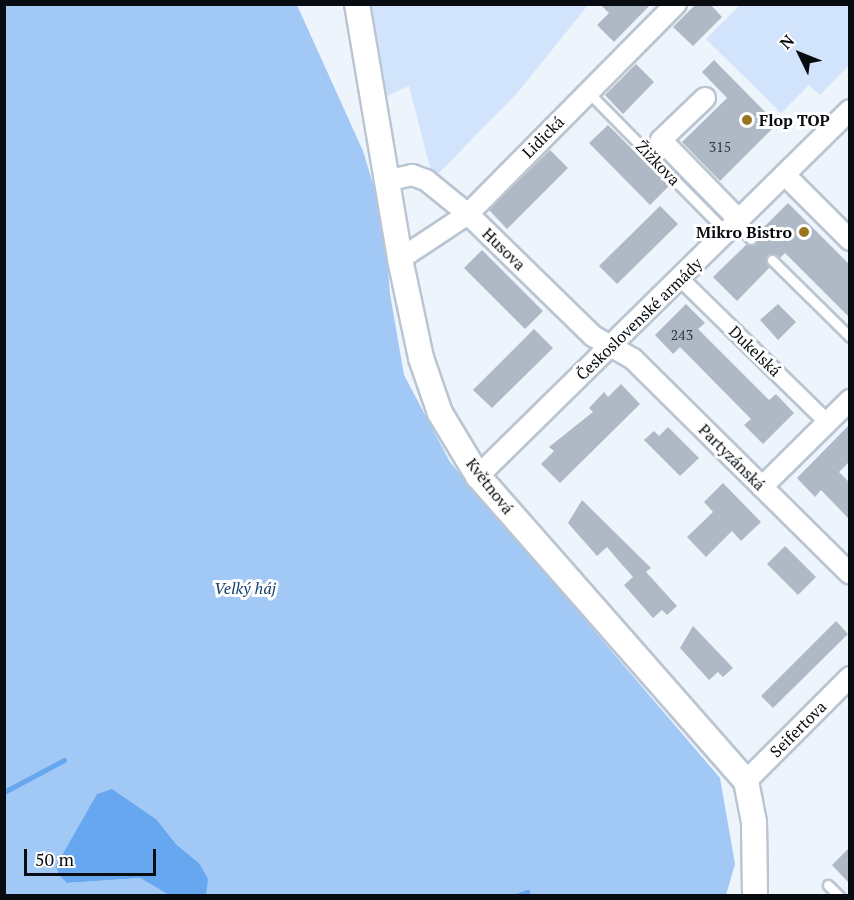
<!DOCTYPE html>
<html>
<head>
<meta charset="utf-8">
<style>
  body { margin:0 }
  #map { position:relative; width:854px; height:900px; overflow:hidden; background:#edf4fc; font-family:"PT Serif",serif }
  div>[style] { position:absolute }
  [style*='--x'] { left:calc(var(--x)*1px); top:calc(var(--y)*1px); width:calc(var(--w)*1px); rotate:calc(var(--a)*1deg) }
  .green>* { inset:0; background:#d1e4fb }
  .forest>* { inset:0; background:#a2c9f6 }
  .water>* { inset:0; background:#66a7f0 }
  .stream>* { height:5px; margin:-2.5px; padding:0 2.5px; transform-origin:2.5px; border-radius:2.5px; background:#66a7f0 }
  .building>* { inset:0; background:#aeb9c5 }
  .roads { filter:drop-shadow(2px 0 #bac5d2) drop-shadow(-2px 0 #bac5d2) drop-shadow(0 2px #bac5d2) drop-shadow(0 -2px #bac5d2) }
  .service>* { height:9px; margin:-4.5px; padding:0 4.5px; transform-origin:4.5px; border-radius:4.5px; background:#fff }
  .pedestrian>* { height:15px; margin:-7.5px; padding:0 7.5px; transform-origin:7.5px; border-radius:7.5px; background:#fff }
  .minor>* { height:20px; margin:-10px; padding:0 10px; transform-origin:10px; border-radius:10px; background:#fff }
  .tertiary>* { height:24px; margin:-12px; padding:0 12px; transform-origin:12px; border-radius:12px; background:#fff }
  .dots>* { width:16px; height:16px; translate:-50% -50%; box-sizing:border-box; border:3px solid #fff; border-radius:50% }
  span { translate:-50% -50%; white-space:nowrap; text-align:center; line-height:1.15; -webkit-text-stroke:6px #fff; paint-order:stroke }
  .number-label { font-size:14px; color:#32373d }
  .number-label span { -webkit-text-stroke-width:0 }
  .poi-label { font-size:16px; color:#080c10; font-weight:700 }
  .left { translate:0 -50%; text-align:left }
  .right { translate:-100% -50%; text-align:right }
  .street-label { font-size:16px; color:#080c10 }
  .park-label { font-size:16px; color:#144170; font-style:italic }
  .frame { position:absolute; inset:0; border:6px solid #080c10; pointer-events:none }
  .north { position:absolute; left:770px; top:24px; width:60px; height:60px; -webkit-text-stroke:4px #fff; paint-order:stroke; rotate:313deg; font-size:16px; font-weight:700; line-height:24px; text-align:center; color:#080c10 }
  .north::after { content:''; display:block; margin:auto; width:21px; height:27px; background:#080c10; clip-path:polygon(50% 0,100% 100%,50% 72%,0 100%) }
  .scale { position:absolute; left:24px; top:849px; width:132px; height:27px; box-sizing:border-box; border:3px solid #080c10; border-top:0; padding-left:8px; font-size:18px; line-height:21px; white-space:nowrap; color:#080c10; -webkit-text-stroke:4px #fff; paint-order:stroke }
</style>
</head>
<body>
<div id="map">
  <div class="green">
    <div style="clip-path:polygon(367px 5px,588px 5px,519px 91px,433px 179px,409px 86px,387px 96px)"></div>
    <div style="clip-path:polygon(740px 5px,849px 5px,849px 65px,820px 95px,809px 85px,781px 113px,706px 39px)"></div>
  </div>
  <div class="forest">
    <div style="clip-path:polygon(5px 5px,297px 5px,363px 151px,384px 220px,390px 294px,404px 375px,450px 462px,720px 778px,735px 864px,726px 895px,206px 895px,199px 863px,176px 844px,157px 820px,67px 883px,140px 878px,169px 895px,5px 896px)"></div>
  </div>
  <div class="water">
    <div style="clip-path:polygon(112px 789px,157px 820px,176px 844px,199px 863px,208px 879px,206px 895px,169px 895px,140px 878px,67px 883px,59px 875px,56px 866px,97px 794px)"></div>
  </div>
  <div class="stream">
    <div style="--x:4;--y:792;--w:68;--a:-28.1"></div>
    <div style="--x:516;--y:896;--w:12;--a:-20"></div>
  </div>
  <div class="building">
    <div style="clip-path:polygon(600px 4px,651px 4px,614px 42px,597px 25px,609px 13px)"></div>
    <div style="clip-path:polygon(696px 4px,710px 4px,722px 17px,693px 46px,673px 27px)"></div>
    <div style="clip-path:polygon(714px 60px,777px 124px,720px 181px,682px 142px,727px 98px,702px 72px)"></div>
    <div style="clip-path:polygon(636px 64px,654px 82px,623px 114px,605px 95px)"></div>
    <div style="clip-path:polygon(608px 125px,669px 186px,650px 205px,589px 143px)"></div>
    <div style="clip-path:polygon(550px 150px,568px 168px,507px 229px,489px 210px)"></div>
    <div style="clip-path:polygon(788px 203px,849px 264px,849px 317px,785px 253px,780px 258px,768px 255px,770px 267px,737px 301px,713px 277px,747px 244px,755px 244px,756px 235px)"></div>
    <div style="clip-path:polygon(660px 206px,678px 224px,617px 284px,599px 266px)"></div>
    <div style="clip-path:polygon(482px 250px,543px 311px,525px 329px,464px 268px)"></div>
    <div style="clip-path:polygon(686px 304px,705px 323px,698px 329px,769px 400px,776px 394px,794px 413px,763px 444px,744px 425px,751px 419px,680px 347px,673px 354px,655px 335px)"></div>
    <div style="clip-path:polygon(778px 304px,796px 322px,778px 340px,760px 320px)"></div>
    <div style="clip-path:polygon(534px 329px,553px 348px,492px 408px,473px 390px)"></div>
    <div style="clip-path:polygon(621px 384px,640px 404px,560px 483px,541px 464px,554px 451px,549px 447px,593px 412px,589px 408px,604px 392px,608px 397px)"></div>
    <div style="clip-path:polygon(849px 425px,849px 462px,839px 472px,849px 482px,849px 519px,821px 490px,815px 497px,797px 478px)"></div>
    <div style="clip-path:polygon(668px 427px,699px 458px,680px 476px,644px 440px,654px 431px,659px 436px)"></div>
    <div style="clip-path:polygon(723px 483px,761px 522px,741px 541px,732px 531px,706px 557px,687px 537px,713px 512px,704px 502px)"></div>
    <div style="clip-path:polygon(582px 500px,651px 568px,646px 572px,677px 606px,667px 615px,662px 610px,653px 618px,624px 585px,633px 577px,618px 560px,607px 547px,597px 556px,568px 523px)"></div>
    <div style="clip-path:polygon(785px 546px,816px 577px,798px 595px,767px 564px)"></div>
    <div style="clip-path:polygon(836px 621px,848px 634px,773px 708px,761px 696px)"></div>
    <div style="clip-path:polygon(693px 626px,733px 668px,723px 677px,718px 672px,709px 680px,680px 648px)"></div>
    <div style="clip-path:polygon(849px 848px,849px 883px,832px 865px)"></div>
  </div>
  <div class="roads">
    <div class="service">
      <div style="--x:588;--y:92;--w:198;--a:45.4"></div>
      <div style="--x:736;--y:224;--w:21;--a:45"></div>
      <div style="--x:772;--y:260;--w:110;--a:44.6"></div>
      <div style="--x:828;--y:885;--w:16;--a:45"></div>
    </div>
    <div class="pedestrian">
      <div style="--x:682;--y:280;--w:203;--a:44.4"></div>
    </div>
    <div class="minor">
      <div style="--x:705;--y:98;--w:61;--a:136.3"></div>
      <div style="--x:661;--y:140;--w:113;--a:45.7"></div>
      <div style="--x:785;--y:175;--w:92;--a:45"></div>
      <div style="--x:386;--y:181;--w:27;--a:-13"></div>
      <div style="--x:412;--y:175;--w:15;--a:20"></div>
      <div style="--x:426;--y:180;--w:54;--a:39"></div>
      <div style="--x:468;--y:214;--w:175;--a:44.3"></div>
      <div style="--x:593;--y:336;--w:46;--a:29.9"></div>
      <div style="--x:633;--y:359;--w:305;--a:44.7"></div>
      <div style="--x:400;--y:259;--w:82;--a:-33.5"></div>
      <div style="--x:468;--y:214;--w:296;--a:-45.3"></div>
      <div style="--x:478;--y:476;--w:522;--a:-44.53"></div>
      <div style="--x:762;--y:487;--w:124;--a:-44.7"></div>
      <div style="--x:746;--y:781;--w:147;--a:-45"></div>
    </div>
    <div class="tertiary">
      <div style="--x:357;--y:4;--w:259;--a:80.4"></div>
      <div style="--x:400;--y:259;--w:101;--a:78"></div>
      <div style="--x:421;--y:358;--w:58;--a:70.9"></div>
      <div style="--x:440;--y:413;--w:74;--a:58.9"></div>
      <div style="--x:478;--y:476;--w:406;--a:48.7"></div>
      <div style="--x:746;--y:781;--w:42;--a:79"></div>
      <div style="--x:754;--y:822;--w:74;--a:89.2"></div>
    </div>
  </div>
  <div class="dots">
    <div style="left:747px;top:120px;background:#97761f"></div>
    <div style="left:804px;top:232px;background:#97761f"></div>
  </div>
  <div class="number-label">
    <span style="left:720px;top:147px">315</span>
    <span style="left:682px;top:335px">243</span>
  </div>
  <div class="poi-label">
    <span class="left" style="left:759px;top:120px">Flop TOP</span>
    <span class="right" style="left:792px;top:232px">Mikro Bistro</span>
  </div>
  <div class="street-label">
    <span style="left:543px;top:137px;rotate:-45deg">Lidická</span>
    <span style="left:658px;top:163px;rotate:46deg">Žižkova</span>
    <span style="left:504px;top:249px;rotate:44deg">Husova</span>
    <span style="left:639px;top:319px;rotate:-44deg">Československé armády</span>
    <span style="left:755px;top:351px;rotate:44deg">Dukelská</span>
    <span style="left:732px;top:457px;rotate:45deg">Partyzánská</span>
    <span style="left:490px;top:486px;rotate:52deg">Květnová</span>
    <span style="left:798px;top:729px;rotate:-45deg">Seifertova</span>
  </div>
  <div class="park-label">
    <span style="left:245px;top:588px">Velký háj</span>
  </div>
  <div class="frame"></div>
  <div class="north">N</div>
  <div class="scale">50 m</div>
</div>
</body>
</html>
